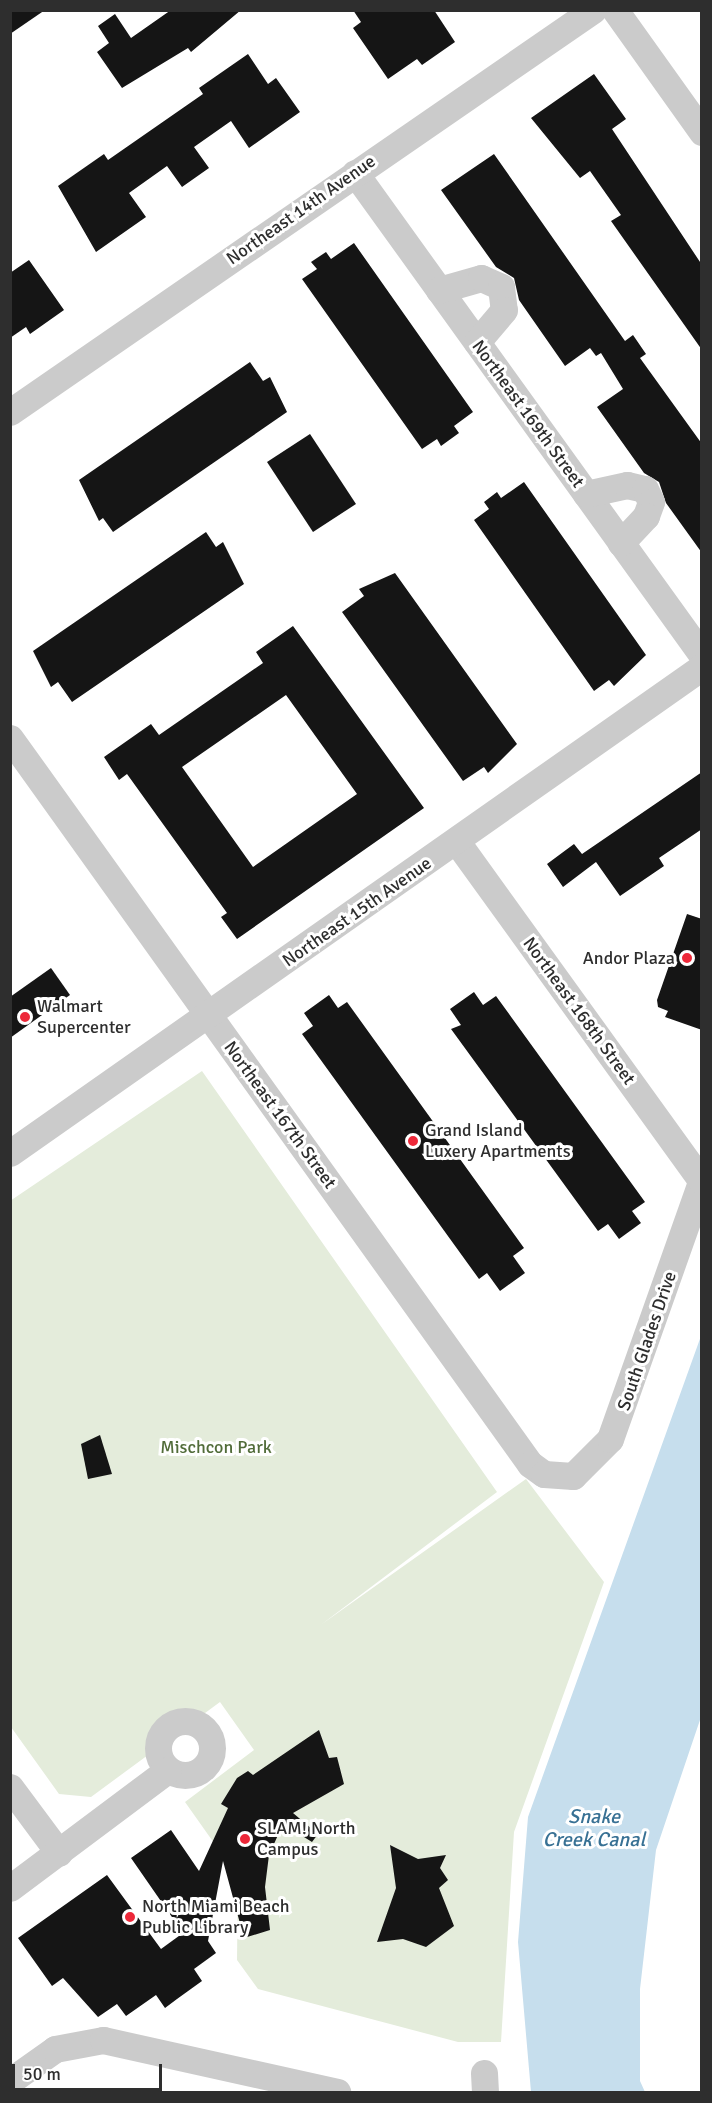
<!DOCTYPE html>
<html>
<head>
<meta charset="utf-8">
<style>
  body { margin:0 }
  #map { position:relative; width:712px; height:2103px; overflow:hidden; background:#fff; font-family:Signika,sans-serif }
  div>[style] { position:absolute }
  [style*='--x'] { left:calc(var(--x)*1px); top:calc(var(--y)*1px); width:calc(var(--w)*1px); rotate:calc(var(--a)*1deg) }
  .green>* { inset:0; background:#e4ecdb }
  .water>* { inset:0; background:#c6deed }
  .building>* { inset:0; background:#151515 }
  .minor>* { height:27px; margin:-13.5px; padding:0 13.5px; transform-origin:13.5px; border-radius:13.5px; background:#cbcbcb }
  .minor>.ring { margin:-13.5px; padding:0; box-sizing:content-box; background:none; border:27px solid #cbcbcb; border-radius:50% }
  .dots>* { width:16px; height:16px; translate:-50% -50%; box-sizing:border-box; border:3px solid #fff; border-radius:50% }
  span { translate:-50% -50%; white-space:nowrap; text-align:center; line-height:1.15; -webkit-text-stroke:6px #fff; paint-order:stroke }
  .street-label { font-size:18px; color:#2e2e2e }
  .poi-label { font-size:18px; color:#2e2e2e }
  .right { translate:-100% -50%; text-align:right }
  .left { translate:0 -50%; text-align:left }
  .park-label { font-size:18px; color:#516c39 }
  .water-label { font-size:20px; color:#387194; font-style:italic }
  .frame { position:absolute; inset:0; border:12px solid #2e2e2e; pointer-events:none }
  .scale { position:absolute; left:12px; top:2064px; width:150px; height:27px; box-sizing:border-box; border:3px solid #2e2e2e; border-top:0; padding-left:8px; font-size:18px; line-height:21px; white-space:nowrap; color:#2e2e2e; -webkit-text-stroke:4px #fff; paint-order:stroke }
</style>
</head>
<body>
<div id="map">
  <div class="green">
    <div style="clip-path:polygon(202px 1071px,497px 1492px,322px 1624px,526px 1479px,604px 1582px,514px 1832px,501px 2042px,458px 2042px,258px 1989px,237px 1960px,238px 1877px,185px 1802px,254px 1750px,220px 1702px,91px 1797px,59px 1794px,11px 1727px,10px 1201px)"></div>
  </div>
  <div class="water">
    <div style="clip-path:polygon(701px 1336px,701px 1717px,656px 1850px,640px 1989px,640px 2081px,645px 2092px,531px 2092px,518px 1942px,528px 1817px)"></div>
  </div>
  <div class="building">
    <div style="clip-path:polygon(10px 10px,45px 10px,10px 34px)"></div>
    <div style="clip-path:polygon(171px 10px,241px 10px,191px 52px,188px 48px,122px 88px,97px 52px,109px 43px,98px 26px,115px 14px,131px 38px)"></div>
    <div style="clip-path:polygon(353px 10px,434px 10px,455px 42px,422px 65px,417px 59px,388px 79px,353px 28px,361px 22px)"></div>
    <div style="clip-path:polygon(248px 54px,268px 84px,276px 78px,300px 112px,249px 148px,231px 121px,194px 147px,209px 168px,182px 187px,167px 166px,129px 193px,146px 217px,96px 252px,58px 186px,104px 154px,108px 160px,203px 94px,199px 88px)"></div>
    <div style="clip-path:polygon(594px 74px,626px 119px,612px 129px,702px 265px,702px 350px,611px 221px,621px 215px,590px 171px,580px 178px,531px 118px)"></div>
    <div style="clip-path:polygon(494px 154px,625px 341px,633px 335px,646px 354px,640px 358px,702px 444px,702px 553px,666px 503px,659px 482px,644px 473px,597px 407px,623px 389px,601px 353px,596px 356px,590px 348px,565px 366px,519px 300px,514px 278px,496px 267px,441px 190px)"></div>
    <div style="clip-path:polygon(354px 243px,473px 412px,454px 426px,459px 433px,441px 446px,437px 439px,422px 449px,302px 279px,317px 269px,311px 262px,326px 252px,331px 259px)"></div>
    <div style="clip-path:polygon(29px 260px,64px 310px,30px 334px,26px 327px,10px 338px,10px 273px)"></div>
    <div style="clip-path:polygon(250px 362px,263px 381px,270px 377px,287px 412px,113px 532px,103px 518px,99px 521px,79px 480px)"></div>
    <div style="clip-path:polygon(310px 434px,356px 504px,313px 532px,267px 462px)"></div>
    <div style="clip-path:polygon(524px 482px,646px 655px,614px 686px,609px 680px,594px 691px,474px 520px,489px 509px,484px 502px,497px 492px,501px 498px)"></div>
    <div style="clip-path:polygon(206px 532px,216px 547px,223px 542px,244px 584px,72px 702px,58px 682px,51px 687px,33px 651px)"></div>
    <div style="clip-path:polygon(395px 573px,517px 744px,488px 773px,484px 767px,463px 781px,342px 612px,364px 596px,359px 589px)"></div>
    <div style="clip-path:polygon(evenodd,293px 626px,424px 808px,237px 939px,221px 917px,227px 913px,127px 774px,119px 780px,104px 757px,151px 724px,159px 735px,263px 663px,256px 652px,293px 626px,286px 695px,357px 794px,253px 867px,182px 767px,286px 695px)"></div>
    <div style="clip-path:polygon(702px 772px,702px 829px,659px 858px,664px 866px,620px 896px,596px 862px,563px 887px,547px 864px,574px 844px,582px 854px)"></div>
    <div style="clip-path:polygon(687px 914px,702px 919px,702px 1030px,665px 1017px,668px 1011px,658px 1007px,657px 1000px)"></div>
    <div style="clip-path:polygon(51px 968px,70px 995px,10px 1038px,10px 997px)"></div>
    <div style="clip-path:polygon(474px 992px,483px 1005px,496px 996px,645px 1202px,632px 1211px,641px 1223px,619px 1239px,608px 1224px,598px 1231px,451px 1029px,461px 1025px,450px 1009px)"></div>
    <div style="clip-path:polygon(329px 995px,338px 1008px,347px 1002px,524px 1248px,513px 1256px,525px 1273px,500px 1291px,487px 1273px,479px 1279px,302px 1034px,313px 1026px,304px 1013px)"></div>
    <div style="clip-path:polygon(100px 1435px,112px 1474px,88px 1479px,81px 1444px)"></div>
    <div style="clip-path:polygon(319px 1730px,329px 1758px,337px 1757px,344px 1784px,293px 1813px,318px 1834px,312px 1842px,283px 1824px,269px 1855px,265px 1887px,270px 1930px,244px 1938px,223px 1861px,208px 1941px,216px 1953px,194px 1969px,202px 1981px,177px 1999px,165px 2008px,156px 1995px,126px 2016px,117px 2004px,98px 2017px,63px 1978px,52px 1986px,18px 1938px,107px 1875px,161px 1949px,183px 1933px,131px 1858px,171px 1830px,199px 1871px,228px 1808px,221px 1804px,237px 1778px,248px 1771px,253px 1775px)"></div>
    <div style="clip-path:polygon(390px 1845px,418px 1859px,446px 1855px,440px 1868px,448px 1880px,439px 1888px,454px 1926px,426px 1947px,403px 1939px,377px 1942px,396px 1888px)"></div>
  </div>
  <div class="minor">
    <div style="--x:615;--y:10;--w:150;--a:54.5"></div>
    <div style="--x:355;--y:173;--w:594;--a:54.25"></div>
    <div style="--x:439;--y:290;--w:44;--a:-15.9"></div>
    <div style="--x:481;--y:278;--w:22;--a:24"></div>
    <div style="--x:501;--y:287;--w:23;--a:83"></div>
    <div style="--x:504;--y:310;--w:42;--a:130.2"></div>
    <div style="--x:10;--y:412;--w:708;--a:-34.59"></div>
    <div style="--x:586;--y:494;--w:42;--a:-12.4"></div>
    <div style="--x:627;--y:485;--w:18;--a:13"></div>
    <div style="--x:645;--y:489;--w:14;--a:65"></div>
    <div style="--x:651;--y:502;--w:15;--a:110"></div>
    <div style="--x:646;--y:516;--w:37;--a:133"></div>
    <div style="--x:10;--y:738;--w:893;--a:54.39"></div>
    <div style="--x:530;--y:1464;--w:17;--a:36"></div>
    <div style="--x:544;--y:1474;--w:29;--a:4"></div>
    <div style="--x:573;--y:1476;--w:52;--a:-45"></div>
    <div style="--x:610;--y:1439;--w:276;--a:-70.5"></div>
    <div style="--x:457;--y:842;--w:417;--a:54.2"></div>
    <div style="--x:10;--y:1153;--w:846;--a:-35.08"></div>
    <div class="ring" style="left:158px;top:1721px;width:27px;height:27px"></div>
    <div style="--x:10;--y:1787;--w:82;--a:53.4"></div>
    <div style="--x:10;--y:1888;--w:197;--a:-36.8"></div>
    <div style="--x:484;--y:2073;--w:19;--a:87"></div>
    <div style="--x:10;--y:2081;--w:55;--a:-35.4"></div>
    <div style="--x:55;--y:2049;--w:49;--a:-10.6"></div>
    <div style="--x:103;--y:2040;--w:240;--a:12.5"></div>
  </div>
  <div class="dots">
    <div style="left:687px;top:958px;background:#ed2839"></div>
    <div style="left:25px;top:1017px;background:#ed2839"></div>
    <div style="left:413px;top:1141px;background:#ed2839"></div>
    <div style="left:245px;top:1839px;background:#ed2839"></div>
    <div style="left:130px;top:1917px;background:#ed2839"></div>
  </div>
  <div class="street-label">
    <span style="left:301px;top:210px;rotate:-35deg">Northeast 14th Avenue</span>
    <span style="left:528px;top:414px;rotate:54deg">Northeast 169th Street</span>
    <span style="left:357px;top:912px;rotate:-35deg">Northeast 15th Avenue</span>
    <span style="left:579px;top:1011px;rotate:54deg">Northeast 168th Street</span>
    <span style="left:280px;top:1115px;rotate:54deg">Northeast 167th Street</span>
    <span style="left:647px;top:1341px;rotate:-71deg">South Glades Drive</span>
  </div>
  <div class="poi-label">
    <span class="right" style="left:675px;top:958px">Andor Plaza</span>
    <span class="left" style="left:37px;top:1017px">Walmart<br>Supercenter</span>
    <span class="left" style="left:425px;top:1141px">Grand Island<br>Luxery Apartments</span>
    <span class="left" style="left:257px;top:1839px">SLAM! North<br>Campus</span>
    <span class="left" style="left:142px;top:1917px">North Miami Beach<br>Public Library</span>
  </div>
  <div class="park-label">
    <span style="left:216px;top:1447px">Mischcon Park</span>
  </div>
  <div class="water-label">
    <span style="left:594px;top:1828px">Snake<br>Creek Canal</span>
  </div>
  <div class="frame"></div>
  <div class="scale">50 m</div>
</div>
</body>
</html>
